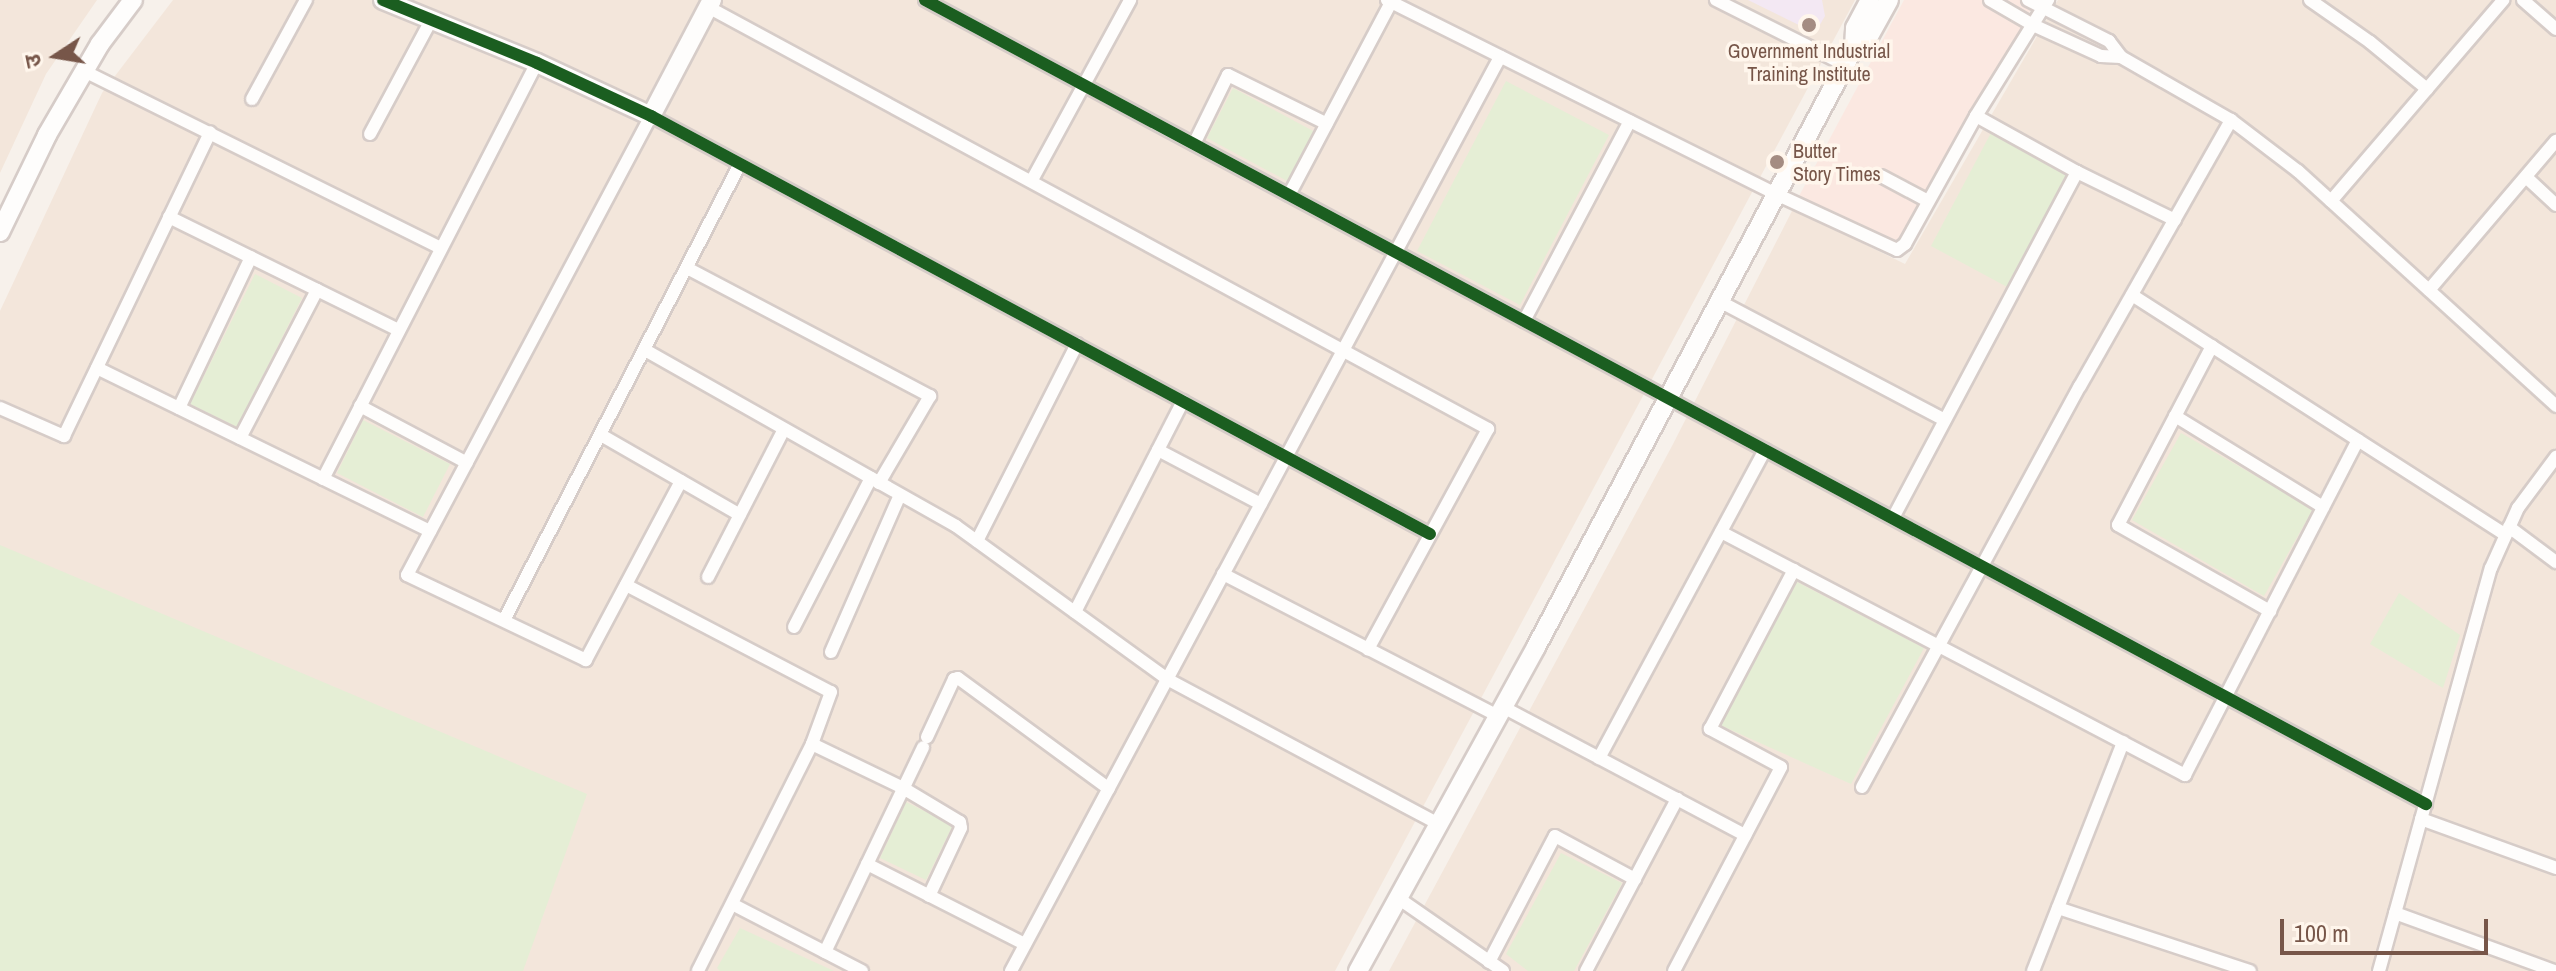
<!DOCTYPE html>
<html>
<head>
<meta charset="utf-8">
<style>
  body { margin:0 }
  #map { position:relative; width:2556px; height:971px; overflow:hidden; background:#f7f1eb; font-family:"Archivo Narrow","Noto Sans Devanagari",sans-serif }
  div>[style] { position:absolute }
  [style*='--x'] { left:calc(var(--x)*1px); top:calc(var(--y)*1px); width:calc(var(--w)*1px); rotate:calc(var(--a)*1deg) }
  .residential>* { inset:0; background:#f3e6db }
  .commercial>* { inset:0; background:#fbe8e1 }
  .education>* { inset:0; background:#f3e8f3 }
  .green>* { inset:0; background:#e5eed5 }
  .roads { filter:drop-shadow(2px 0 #d6ccc8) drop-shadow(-2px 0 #d6ccc8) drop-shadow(0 2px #d6ccc8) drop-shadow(0 -2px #d6ccc8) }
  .street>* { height:12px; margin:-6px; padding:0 6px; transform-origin:6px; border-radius:6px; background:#fefdfc }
  .secondary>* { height:18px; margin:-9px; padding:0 9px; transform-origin:9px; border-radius:9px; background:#fefdfc }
  .cycleway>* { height:12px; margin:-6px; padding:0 6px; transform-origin:6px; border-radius:6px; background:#1b5e20 }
  .dots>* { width:22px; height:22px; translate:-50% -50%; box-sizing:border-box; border:4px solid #fff6ec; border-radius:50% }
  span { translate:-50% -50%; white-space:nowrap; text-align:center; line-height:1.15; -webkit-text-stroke:7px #fff6ec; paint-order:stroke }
  .poi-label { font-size:20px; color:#775649 }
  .left { translate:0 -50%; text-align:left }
  .north { position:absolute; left:16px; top:16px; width:80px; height:80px; -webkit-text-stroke:6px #fff6ec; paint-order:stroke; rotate:258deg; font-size:22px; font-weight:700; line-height:32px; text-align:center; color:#775649 }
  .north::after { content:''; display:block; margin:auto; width:28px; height:36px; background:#775649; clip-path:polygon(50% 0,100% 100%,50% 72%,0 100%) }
  .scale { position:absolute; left:2280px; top:919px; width:208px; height:36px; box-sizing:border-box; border:4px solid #775649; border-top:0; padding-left:10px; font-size:24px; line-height:28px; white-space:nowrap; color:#775649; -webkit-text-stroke:6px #fff6ec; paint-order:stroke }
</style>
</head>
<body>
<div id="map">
  <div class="residential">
    <div style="clip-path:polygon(0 0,97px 0,46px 74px,0 173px)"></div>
    <div style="clip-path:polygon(173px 0,1855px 0,1335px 971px,0 971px,0 311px,102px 93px)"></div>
    <div style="clip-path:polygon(2058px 0,2556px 0,2556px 971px,1389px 971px,1672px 446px,1793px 209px,1905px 264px)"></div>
  </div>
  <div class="commercial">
    <div style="clip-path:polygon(1904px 0,2036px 0,1903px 248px,1798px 198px)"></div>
  </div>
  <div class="education">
    <div style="clip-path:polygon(1748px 0,1822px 0,1825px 16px,1815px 33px)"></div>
  </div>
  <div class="green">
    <div style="clip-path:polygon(1506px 81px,1609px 135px,1520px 305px,1417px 251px)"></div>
    <div style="clip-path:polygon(1233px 88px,1315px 132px,1289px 182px,1207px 138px)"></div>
    <div style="clip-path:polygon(1993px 129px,2071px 171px,2009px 288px,1931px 246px)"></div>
    <div style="clip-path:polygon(255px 274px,302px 298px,237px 427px,190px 404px)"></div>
    <div style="clip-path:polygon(363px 420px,450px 464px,423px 517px,337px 473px)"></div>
    <div style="clip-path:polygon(2181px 433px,2313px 509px,2264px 596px,2132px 520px)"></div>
    <div style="clip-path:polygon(0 545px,587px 794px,523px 971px,0 971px)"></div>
    <div style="clip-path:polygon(1797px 582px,1924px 648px,1851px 784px,1720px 725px)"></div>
    <div style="clip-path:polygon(2399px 593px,2460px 635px,2443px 688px,2370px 644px)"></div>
    <div style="clip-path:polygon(906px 802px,953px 825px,926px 880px,880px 858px)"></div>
    <div style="clip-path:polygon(1561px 853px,1622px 883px,1574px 971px,1528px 971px,1506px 954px)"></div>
    <div style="clip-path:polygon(740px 928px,834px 971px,720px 971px,717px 968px)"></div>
  </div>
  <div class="roads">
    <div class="street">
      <div style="--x:925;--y:0;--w:1703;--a:28.18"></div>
      <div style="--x:1387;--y:0;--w:435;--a:26.5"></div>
      <div style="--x:1776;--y:194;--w:133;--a:24.8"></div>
      <div style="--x:1897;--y:250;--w:10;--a:-37"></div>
      <div style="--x:1905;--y:244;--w:146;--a:-61"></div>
      <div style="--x:1976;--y:116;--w:137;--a:-58.2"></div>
      <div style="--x:1716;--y:0;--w:144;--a:26.7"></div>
      <div style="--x:1990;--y:0;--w:50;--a:30.2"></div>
      <div style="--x:2033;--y:25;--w:75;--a:24.5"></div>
      <div style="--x:2101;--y:56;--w:20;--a:3"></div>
      <div style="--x:2028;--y:0;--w:91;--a:26.8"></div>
      <div style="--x:2109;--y:41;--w:20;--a:53"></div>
      <div style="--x:2121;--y:57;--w:127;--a:29.8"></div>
      <div style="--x:2231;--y:120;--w:84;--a:37.3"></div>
      <div style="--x:2298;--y:171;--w:349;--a:42.3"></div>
      <div style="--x:2310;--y:0;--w:73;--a:35"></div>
      <div style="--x:2370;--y:42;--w:74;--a:39.5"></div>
      <div style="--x:2523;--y:0;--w:44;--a:41.3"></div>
      <div style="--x:708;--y:7;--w:887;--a:28.41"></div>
      <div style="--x:1488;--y:429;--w:251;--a:118.6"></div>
      <div style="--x:84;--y:71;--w:398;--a:26.4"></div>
      <div style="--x:252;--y:99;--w:113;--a:-61.4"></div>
      <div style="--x:1976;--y:116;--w:115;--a:29"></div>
      <div style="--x:2077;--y:172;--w:109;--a:26.1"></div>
      <div style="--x:370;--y:134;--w:127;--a:-61.8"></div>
      <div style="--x:1194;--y:144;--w:77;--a:-63.8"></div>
      <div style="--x:1228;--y:75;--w:110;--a:26.3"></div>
      <div style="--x:1881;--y:176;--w:53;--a:28"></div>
      <div style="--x:2526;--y:177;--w:41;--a:43"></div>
      <div style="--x:1032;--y:180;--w:205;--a:-61.4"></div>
      <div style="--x:1289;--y:195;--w:218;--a:-62.1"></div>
      <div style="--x:2331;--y:201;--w:265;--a:-49.4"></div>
      <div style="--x:169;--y:217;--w:256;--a:26.2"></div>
      <div style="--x:687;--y:268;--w:275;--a:27.8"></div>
      <div style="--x:930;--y:396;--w:101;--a:120.4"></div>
      <div style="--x:2429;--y:290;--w:196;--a:-49.6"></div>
      <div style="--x:2132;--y:295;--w:444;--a:32.7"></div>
      <div style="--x:1719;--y:301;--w:255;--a:27.8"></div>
      <div style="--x:1524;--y:321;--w:226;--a:-62.1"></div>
      <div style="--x:2212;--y:346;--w:202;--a:117.7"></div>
      <div style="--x:2118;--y:525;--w:175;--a:29.5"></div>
      <div style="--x:645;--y:350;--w:357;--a:29.5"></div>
      <div style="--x:956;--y:526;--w:261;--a:35.9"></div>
      <div style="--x:1167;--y:679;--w:308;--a:28.1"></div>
      <div style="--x:97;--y:368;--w:371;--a:26.1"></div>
      <div style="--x:360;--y:406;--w:121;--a:28"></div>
      <div style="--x:0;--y:408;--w:70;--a:23.6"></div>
      <div style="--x:64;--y:436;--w:337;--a:-64.3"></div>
      <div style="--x:179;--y:408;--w:167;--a:-64.5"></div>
      <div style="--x:2175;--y:416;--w:174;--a:31.6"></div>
      <div style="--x:601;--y:435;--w:160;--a:29.9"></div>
      <div style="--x:240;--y:438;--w:167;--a:-62.5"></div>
      <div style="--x:1158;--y:450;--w:116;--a:27.7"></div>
      <div style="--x:323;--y:479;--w:468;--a:-62.8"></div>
      <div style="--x:681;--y:481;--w:203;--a:118"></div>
      <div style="--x:586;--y:660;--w:198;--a:-154.6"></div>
      <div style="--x:407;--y:575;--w:520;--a:-62.01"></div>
      <div style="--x:651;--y:116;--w:884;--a:28.22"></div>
      <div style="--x:1893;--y:518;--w:392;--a:-62"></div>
      <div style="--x:2509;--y:527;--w:59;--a:36.7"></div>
      <div style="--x:1721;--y:532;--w:524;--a:27.64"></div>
      <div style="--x:2185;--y:775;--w:377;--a:-62.7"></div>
      <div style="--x:977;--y:541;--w:221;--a:-63.1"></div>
      <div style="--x:1223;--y:574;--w:309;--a:27.3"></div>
      <div style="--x:708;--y:577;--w:166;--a:-62.8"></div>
      <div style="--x:626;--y:585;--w:231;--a:27.6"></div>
      <div style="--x:831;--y:692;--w:55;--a:110.1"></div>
      <div style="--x:812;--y:744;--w:254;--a:116.7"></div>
      <div style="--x:1075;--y:612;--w:237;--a:-62.9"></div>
      <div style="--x:504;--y:620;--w:513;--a:-62.64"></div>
      <div style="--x:794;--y:627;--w:168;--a:-62.7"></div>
      <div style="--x:831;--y:652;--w:171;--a:-66.3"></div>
      <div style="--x:1503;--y:707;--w:274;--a:27.9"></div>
      <div style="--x:927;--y:737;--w:64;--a:-65"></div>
      <div style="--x:954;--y:679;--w:4;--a:-14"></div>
      <div style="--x:958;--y:678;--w:187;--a:36.3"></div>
      <div style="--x:812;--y:744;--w:101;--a:25.8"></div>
      <div style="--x:903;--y:788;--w:66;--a:30.8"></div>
      <div style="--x:960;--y:822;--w:6;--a:81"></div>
      <div style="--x:961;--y:828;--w:75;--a:115.2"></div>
      <div style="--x:1599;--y:758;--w:350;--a:-61.7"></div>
      <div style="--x:1862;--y:787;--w:456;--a:-61.5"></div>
      <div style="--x:2080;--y:386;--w:306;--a:-60.4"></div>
      <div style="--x:2421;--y:819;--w:144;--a:19.9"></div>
      <div style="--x:867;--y:864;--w:177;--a:26.9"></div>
      <div style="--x:1398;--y:898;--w:128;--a:34.8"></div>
      <div style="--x:734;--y:905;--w:144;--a:27.3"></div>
      <div style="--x:2058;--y:908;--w:202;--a:18.2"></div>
      <div style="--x:2395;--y:913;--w:169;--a:20"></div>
      <div style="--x:825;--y:952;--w:227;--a:-64.4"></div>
      <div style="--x:1489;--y:962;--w:142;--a:-62.4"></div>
      <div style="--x:1555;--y:836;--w:91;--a:28.3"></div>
      <div style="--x:1011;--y:971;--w:1037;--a:-61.85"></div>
      <div style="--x:1586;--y:971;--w:195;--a:-62.1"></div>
      <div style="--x:1674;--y:971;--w:230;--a:-62.3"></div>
      <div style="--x:1781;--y:767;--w:81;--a:-151.8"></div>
      <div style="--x:1710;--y:729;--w:180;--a:-62.2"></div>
      <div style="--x:2033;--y:971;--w:246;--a:-68.5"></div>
      <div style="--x:2379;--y:971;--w:418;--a:-74.5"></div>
      <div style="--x:2491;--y:568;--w:66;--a:-65.8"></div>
      <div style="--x:2518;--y:508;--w:64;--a:-53.3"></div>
    </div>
    <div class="secondary">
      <div style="--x:383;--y:0;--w:166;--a:22.2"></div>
      <div style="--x:537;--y:63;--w:126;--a:24.9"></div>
      <div style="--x:651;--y:116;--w:131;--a:-62.3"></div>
      <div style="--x:1854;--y:48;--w:20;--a:-87"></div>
      <div style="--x:1855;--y:28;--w:32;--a:-62"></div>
      <div style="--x:0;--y:232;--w:108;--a:-64.1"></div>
      <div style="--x:47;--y:135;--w:105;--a:-59.8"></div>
      <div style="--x:100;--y:44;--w:55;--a:-53.1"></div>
      <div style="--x:1358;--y:971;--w:370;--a:-61.2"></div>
      <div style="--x:1536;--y:647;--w:678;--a:-62.04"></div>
      <div style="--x:1854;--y:48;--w:19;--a:-39"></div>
      <div style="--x:1869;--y:36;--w:41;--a:-60.9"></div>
    </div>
  </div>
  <div class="cycleway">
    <div style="--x:383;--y:0;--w:166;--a:22.2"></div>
    <div style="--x:537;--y:63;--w:126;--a:24.9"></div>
    <div style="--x:651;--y:116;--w:884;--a:28.22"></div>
    <div style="--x:925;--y:0;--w:1703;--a:28.18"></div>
  </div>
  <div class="dots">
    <div style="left:1809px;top:25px;background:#a48c82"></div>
    <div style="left:1777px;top:162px;background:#a48c82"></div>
  </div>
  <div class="poi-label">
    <span style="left:1809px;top:62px">Government Industrial<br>Training Institute</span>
    <span class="left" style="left:1793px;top:162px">Butter<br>Story Times</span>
  </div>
  <div class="north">उ</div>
  <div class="scale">100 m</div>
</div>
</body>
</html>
